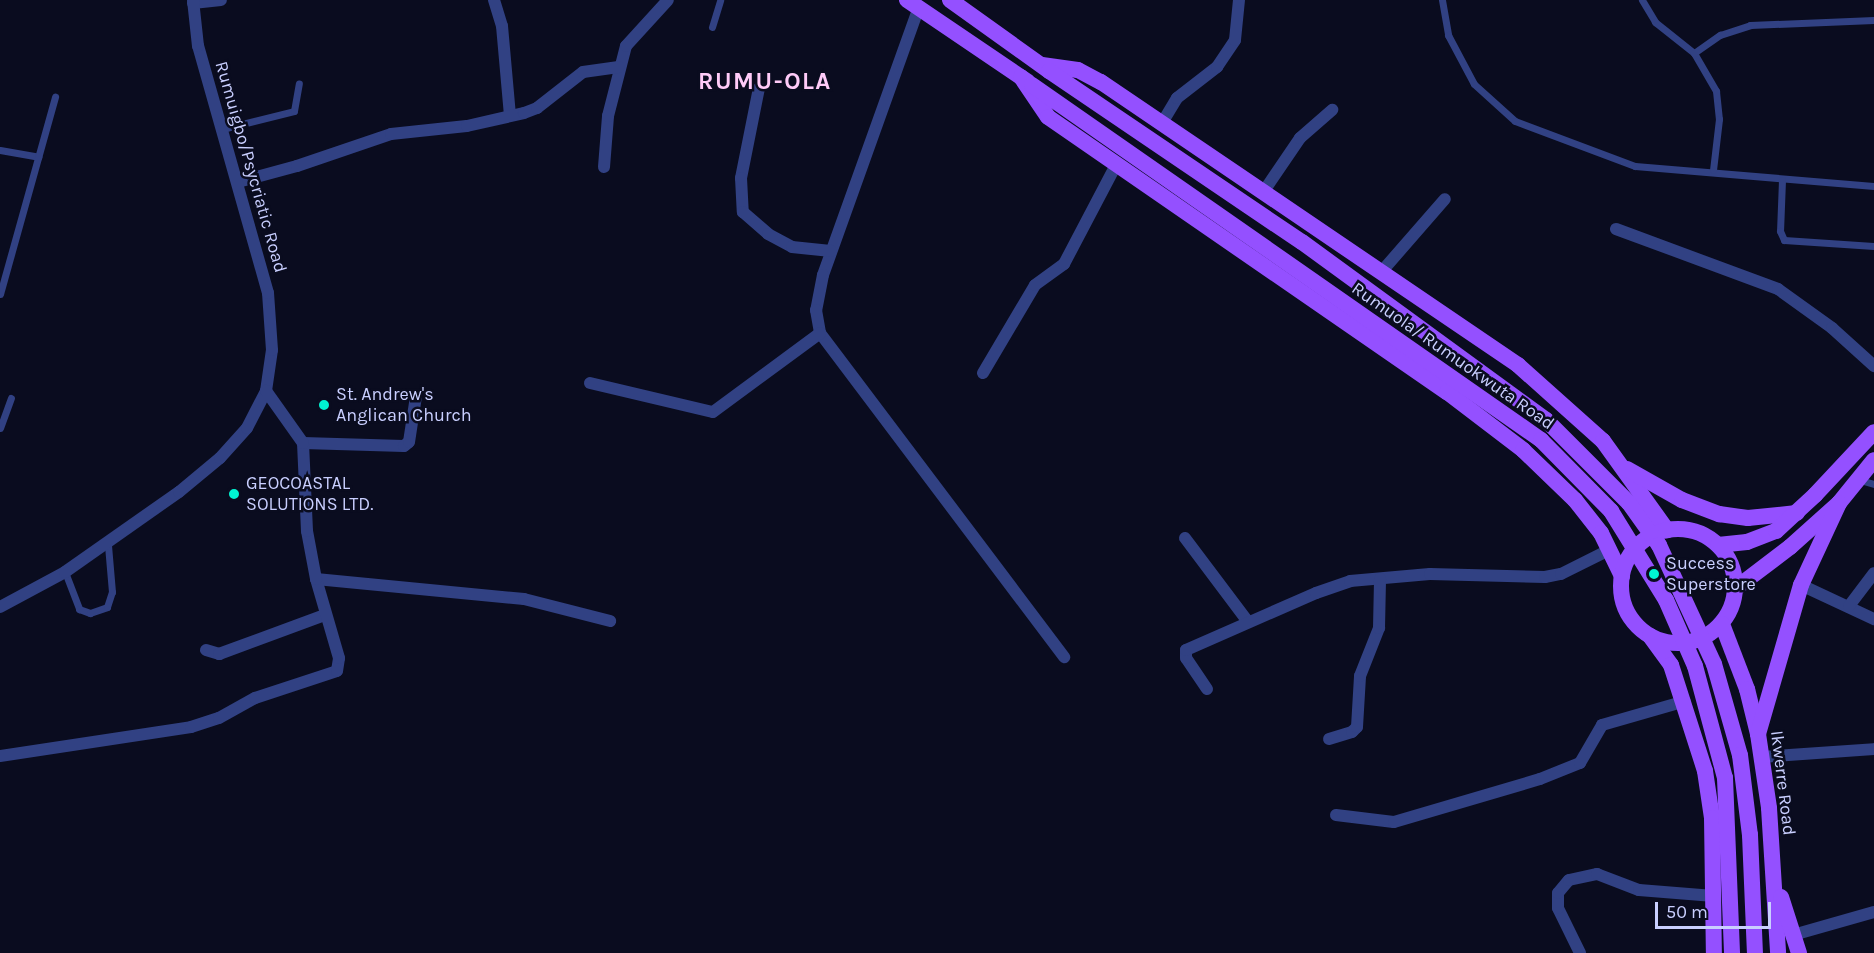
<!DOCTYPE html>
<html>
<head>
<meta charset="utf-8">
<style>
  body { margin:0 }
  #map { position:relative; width:1874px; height:953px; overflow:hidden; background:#0a0c1f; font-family:Karla,sans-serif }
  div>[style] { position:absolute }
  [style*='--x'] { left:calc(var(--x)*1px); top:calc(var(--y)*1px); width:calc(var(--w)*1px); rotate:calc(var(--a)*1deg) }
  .service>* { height:7px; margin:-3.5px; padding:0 3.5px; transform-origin:3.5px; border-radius:3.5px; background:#314183 }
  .minor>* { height:12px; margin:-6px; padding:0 6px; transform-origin:6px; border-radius:6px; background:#314183 }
  .primary>* { height:16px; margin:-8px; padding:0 8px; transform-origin:8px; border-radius:8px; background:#9450ff }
  .primary>.ring { margin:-8px; padding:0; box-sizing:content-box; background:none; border:16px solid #9450ff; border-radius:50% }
  .primary-bridge>* { height:16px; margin:-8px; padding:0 8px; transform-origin:8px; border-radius:8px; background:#9450ff }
  .dots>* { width:16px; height:16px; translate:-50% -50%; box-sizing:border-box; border:3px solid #0a0c1f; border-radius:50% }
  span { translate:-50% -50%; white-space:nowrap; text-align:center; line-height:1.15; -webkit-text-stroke:5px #0a0c1f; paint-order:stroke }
  .street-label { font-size:18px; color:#c9cfff }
  .poi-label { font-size:18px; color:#c9cfff }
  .left { translate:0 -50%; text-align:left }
  .district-label { font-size:24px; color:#ffcbf8; font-weight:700; letter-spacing:1.5px }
  .scale { position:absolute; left:1655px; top:902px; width:116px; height:27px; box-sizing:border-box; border:3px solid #c9cfff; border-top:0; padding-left:8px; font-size:18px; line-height:21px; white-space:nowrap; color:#c9cfff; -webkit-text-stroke:4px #0a0c1f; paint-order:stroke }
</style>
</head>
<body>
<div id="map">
  <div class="service">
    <div style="--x:1442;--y:0;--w:36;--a:80"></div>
    <div style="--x:1448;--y:35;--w:55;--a:62"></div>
    <div style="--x:1474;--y:84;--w:55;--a:42.1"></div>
    <div style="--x:1515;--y:121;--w:128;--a:20.6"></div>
    <div style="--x:1635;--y:166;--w:240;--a:4.8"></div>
    <div style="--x:1642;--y:0;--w:26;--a:59"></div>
    <div style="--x:1655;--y:22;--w:50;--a:38.5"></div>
    <div style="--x:1694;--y:53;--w:44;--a:59.9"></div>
    <div style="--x:1716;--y:91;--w:28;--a:84"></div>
    <div style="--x:1719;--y:119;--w:51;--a:96.7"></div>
    <div style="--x:712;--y:27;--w:28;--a:-73"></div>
    <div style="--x:1694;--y:53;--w:32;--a:-35"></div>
    <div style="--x:1720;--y:35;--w:32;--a:-18"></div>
    <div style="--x:1750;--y:25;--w:124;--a:-2.3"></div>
    <div style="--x:222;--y:129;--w:74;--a:-14"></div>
    <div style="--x:294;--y:111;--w:28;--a:-80"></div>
    <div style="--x:0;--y:150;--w:39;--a:10"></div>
    <div style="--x:1782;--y:180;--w:51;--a:92.2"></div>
    <div style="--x:1780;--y:231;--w:10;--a:66"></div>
    <div style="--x:1784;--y:240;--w:90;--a:3.8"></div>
    <div style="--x:0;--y:294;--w:205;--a:-74.4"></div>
    <div style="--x:0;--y:428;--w:32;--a:-70"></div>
    <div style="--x:1860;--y:480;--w:15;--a:16"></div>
    <div style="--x:65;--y:572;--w:40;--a:69"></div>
    <div style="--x:79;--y:609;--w:12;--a:20"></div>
    <div style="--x:90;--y:613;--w:18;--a:-19"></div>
    <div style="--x:107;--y:607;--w:16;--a:-72"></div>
    <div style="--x:112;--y:592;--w:47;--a:-94.9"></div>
  </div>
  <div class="minor">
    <div style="--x:494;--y:0;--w:27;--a:73"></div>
    <div style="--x:502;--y:26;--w:90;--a:84.9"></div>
    <div style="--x:193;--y:3;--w:28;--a:-6"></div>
    <div style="--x:919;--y:7;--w:285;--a:109.7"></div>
    <div style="--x:823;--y:275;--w:36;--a:101"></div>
    <div style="--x:816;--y:310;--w:23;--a:80"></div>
    <div style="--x:820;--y:333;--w:406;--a:53"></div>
    <div style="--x:759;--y:88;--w:92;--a:101.3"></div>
    <div style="--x:741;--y:178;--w:34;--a:87"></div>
    <div style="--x:743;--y:212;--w:33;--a:41"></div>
    <div style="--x:768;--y:234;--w:27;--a:28"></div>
    <div style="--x:792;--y:247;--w:39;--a:6"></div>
    <div style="--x:1162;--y:123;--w:29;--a:-59"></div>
    <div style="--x:1177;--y:98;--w:51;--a:-37.8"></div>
    <div style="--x:1217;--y:67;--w:32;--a:-56"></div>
    <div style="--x:1235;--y:40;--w:40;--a:-84.3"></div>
    <div style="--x:604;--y:167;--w:51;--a:-85.5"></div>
    <div style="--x:608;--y:116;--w:72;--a:-75.6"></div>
    <div style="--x:626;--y:46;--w:62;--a:-47.6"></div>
    <div style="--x:238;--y:182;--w:61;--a:-15.2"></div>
    <div style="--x:297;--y:166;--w:99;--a:-18.8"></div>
    <div style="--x:391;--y:134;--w:76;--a:-6"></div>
    <div style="--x:467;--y:126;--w:58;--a:-12.8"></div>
    <div style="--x:524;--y:113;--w:14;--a:-21"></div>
    <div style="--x:537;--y:108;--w:58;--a:-38"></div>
    <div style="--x:583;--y:72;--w:36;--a:-8"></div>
    <div style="--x:1264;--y:191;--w:64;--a:-55.8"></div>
    <div style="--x:1300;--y:138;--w:43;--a:-41.2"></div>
    <div style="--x:1616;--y:229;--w:173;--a:20.3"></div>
    <div style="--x:1778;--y:289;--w:67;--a:35.8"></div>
    <div style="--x:1832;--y:328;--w:57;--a:42.1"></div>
    <div style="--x:1383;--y:270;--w:94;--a:-48.9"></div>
    <div style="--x:983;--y:373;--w:102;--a:-59.4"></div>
    <div style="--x:1035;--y:285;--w:36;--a:-36"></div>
    <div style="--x:1064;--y:264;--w:110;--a:-62.3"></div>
    <div style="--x:590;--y:383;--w:126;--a:13.3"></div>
    <div style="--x:713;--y:412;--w:133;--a:-36.4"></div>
    <div style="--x:303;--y:443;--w:101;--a:1.7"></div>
    <div style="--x:404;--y:446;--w:6;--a:-39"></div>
    <div style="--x:409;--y:442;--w:47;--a:-81.3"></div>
    <div style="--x:1185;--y:538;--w:105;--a:53.1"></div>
    <div style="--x:316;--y:579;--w:209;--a:5.5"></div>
    <div style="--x:524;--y:599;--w:89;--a:14.3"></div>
    <div style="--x:1801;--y:585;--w:81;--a:25"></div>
    <div style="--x:1849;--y:606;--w:41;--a:-52.9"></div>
    <div style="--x:0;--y:607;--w:74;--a:-28.3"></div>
    <div style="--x:65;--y:572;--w:139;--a:-35.1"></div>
    <div style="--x:179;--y:492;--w:53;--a:-39.7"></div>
    <div style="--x:220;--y:458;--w:40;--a:-48"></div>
    <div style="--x:247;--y:428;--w:42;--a:-62.8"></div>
    <div style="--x:266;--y:391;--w:41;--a:-81.7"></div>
    <div style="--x:272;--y:350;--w:57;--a:-94"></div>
    <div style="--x:268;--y:293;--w:257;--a:-105.8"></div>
    <div style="--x:198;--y:46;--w:46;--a:-96.2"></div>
    <div style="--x:206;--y:650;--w:14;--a:17"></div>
    <div style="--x:219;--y:654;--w:113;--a:-20.2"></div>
    <div style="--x:1207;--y:689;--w:37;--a:-124"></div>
    <div style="--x:1186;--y:658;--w:8;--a:-90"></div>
    <div style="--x:1186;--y:650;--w:142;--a:-23.7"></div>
    <div style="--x:1316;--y:593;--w:36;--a:-19"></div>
    <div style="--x:1350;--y:581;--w:80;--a:-5"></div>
    <div style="--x:1430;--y:574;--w:115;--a:1.5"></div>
    <div style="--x:1545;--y:577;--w:16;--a:-11"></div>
    <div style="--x:1561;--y:574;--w:54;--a:-26.6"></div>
    <div style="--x:1329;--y:739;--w:24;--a:-17"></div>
    <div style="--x:1352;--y:732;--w:7;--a:-45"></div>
    <div style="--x:1357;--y:727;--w:51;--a:-86.6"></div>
    <div style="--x:1360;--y:676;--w:52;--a:-68.4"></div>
    <div style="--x:1379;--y:628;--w:49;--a:-88.8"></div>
    <div style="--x:0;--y:756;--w:193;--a:-8.6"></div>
    <div style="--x:191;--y:727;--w:29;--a:-18"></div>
    <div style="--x:219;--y:718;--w:41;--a:-29.1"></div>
    <div style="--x:255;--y:698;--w:86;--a:-18.2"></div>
    <div style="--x:337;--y:671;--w:13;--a:-81"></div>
    <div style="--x:339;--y:658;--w:82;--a:-106.2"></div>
    <div style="--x:316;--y:579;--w:49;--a:-100.6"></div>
    <div style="--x:307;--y:531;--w:88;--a:-92.6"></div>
    <div style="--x:303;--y:443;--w:64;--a:-125.4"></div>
    <div style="--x:1761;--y:757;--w:113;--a:-4"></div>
    <div style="--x:1336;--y:815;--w:58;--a:6.9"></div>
    <div style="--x:1394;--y:822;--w:152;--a:-16.4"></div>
    <div style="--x:1540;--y:779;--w:43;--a:-21.8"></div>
    <div style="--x:1580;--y:763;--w:44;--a:-59.9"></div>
    <div style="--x:1602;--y:725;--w:86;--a:-16.1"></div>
    <div style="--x:1793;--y:935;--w:84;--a:-15.9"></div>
    <div style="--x:1580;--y:953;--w:50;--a:-116.1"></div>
    <div style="--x:1558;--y:908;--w:15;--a:-90"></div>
    <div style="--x:1558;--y:893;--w:17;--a:-50"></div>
    <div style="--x:1569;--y:880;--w:29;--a:-12"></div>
    <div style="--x:1597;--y:874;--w:45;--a:20.9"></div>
    <div style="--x:1639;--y:890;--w:75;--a:4.6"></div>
  </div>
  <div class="primary">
    <div style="--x:907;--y:0;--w:146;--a:34.1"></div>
    <div style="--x:950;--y:0;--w:122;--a:35.6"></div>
    <div style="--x:1042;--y:65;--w:36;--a:8"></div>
    <div style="--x:1078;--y:70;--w:26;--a:28"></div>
    <div style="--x:1101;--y:82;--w:504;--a:34.16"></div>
    <div style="--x:1518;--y:365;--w:114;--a:41.8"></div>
    <div style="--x:1603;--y:441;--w:110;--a:54.3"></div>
    <div style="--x:1021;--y:77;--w:48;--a:56"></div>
    <div style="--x:1048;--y:117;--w:485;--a:34.6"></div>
    <div style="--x:1447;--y:392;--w:96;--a:37.3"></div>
    <div style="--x:1523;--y:450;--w:72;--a:43.9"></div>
    <div style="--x:1575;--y:500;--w:42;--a:51.8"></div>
    <div style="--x:1601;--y:533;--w:48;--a:64"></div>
    <div style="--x:1627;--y:469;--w:63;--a:29.4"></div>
    <div style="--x:1682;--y:500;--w:40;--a:21"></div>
    <div style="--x:1719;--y:514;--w:29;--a:8"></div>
    <div style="--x:1748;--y:518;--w:49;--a:-5.8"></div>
    <div class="ring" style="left:1621px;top:529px;width:98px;height:98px"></div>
    <div style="--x:1718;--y:545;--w:29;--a:-6"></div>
    <div style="--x:1747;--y:542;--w:31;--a:-21"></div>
    <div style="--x:1776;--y:531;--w:53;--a:-42.7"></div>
    <div style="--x:1815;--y:495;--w:86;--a:-46.9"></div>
    <div style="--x:1736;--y:588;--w:68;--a:-37.2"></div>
    <div style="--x:1790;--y:547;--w:66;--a:-41.9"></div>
    <div style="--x:1839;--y:503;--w:55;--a:-50.9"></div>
    <div style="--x:1722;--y:624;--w:70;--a:69"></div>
    <div style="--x:1747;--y:689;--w:46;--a:76.3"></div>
    <div style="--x:1758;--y:734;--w:75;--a:81.5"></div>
    <div style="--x:1769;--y:808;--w:145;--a:86.4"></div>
    <div style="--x:1650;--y:636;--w:36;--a:54"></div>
    <div style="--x:1671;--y:665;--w:111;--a:72.2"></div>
    <div style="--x:1705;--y:771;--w:48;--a:81.5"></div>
    <div style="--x:1712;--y:818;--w:135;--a:89.2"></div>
    <div style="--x:1758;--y:734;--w:155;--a:-73.9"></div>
    <div style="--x:1801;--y:585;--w:90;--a:-65.1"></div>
    <div style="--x:1781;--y:897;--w:59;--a:72.2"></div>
  </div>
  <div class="primary-bridge">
    <div style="--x:1049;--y:71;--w:305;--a:34.1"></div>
    <div style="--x:1302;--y:242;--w:302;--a:36.1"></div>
    <div style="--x:1546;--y:420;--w:117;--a:45"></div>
    <div style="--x:1629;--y:503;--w:52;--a:54.5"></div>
    <div style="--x:1659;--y:545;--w:131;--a:65.2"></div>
    <div style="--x:1714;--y:664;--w:95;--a:74.1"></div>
    <div style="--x:1740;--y:755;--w:81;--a:82.9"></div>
    <div style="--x:1750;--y:835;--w:118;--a:87.6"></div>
    <div style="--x:1032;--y:85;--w:621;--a:34.89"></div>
    <div style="--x:1541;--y:440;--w:100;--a:45.4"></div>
    <div style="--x:1611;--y:511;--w:105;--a:58.3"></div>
    <div style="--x:1666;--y:600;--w:72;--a:66.3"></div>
    <div style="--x:1695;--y:666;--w:116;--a:75"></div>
    <div style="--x:1725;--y:778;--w:175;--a:87.7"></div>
  </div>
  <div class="dots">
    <div style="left:324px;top:405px;background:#00f4d2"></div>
    <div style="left:234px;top:494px;background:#00f4d2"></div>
    <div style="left:1654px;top:574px;background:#00f4d2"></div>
  </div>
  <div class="street-label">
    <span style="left:251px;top:167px;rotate:74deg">Rumuigbo/Psycriatic Road</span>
    <span style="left:1453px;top:356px;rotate:35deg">Rumuola/ Rumuokwuta Road</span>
    <span style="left:1783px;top:783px;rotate:83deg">Ikwerre Road</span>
  </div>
  <div class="poi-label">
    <span class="left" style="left:336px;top:405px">St. Andrew's<br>Anglican Church</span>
    <span class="left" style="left:246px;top:494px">GEOCOASTAL<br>SOLUTIONS LTD.</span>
    <span class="left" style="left:1666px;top:574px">Success<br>Superstore</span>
  </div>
  <div class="district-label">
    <span style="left:765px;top:82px">RUMU-OLA</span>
  </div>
  <div class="scale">50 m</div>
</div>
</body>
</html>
